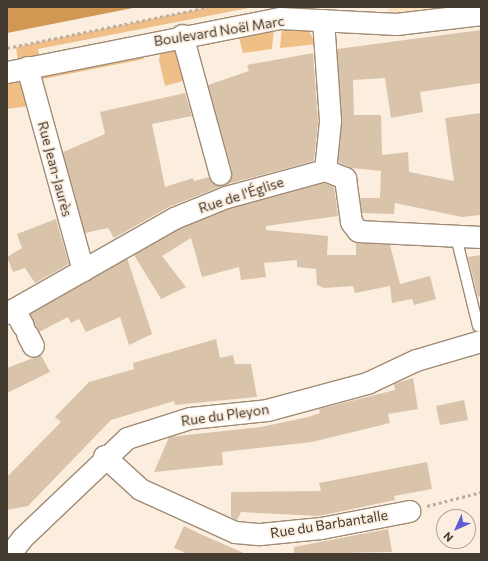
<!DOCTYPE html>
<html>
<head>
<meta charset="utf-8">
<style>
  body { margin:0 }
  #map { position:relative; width:488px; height:561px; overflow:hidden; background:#fceedf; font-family:Commissioner,sans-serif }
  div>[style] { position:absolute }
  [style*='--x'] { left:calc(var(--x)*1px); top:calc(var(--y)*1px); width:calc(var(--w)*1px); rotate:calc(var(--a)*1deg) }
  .built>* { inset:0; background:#fee1c3 }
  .green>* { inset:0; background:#f0be87 }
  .water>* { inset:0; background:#d19854 }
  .building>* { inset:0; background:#d9c3ab }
  .path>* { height:2.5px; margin-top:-1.25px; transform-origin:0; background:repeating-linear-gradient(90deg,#bbafa1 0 3px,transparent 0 6px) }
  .roads { filter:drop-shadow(1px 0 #a08b74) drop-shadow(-1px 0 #a08b74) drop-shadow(0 1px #a08b74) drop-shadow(0 -1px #a08b74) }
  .lane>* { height:10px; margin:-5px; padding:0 5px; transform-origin:5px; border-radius:5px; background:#fff }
  .street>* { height:21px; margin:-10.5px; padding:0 10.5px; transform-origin:10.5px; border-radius:10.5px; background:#fff }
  span { translate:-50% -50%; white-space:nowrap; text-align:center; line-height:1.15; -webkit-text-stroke:3.5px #fceedf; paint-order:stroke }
  .street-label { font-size:14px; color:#443b31 }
  .frame { position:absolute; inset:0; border:8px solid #443b31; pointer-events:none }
  .north { position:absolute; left:436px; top:509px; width:40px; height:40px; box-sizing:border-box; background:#fceedf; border:1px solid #b2a699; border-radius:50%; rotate:225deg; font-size:11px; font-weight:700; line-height:16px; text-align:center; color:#443b31 }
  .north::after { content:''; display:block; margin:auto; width:14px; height:18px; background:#5e5dd5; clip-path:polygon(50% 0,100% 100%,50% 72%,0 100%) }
</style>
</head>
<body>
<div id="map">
  <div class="built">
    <div style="clip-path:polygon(388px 7px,441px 7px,390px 15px)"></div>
  </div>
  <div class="green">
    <div style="clip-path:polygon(210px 7px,254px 7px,38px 49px,39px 57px,18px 62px,16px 47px)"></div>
    <div style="clip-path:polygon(274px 28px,272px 49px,243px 53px,238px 33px)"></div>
    <div style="clip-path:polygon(282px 28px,308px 30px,317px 44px,280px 48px)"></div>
    <div style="clip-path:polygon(179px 45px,190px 79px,165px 86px,159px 60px,161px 49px)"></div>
    <div style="clip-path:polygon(142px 50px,144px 59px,38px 80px,40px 75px)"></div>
    <div style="clip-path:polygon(7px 79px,15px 80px,24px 87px,29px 106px,7px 109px)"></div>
  </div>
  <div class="water">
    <div style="clip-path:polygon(7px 7px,138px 7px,7px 33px)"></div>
  </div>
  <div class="building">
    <div style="clip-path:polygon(481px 30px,481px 83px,420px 92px,423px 112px,391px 118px,385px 78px,353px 80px,354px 115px,381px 115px,382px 155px,408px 152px,409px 172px,454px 181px,445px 118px,481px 113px,481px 215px,462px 217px,395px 203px,394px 214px,362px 213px,360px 198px,380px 198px,381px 171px,351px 168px,338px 162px,342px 120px,337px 49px)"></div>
    <div style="clip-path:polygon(313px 53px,318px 121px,314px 161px,224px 185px,231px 177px,232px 171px,208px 85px,249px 71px,247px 65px)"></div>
    <div style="clip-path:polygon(185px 93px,192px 116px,152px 124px,165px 187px,193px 178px,194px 181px,209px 177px,212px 183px,222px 186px,169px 207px,114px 238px,108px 228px,85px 233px,63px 152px,105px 134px,100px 112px)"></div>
    <div style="clip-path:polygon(324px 183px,334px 187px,338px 216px,266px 226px,266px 230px,328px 236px,327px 255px,356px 255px,356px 243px,390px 245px,400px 284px,430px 276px,436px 299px,414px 305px,412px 299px,392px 303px,390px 286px,355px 293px,353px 286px,324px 288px,317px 285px,316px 269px,297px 267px,297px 260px,264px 263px,266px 277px,241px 280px,239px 267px,202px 277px,191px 238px,162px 256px,186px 287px,161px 299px,134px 255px,179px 229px,230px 208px)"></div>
    <div style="clip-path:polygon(56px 219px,69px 264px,35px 283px,25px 268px,13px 272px,7px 257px,22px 248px,17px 234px)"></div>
    <div style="clip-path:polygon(481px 255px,481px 296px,478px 297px,468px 257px)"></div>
    <div style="clip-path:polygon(127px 258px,152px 334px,129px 345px,120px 317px,86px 332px,79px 319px,71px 323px,68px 317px,39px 332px,30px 314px)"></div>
    <div style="clip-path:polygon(216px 339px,220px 358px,233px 355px,235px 364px,251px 364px,257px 397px,175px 405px,174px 401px,111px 420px,28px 506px,7px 510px,7px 477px,61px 422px,55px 417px,89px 382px,134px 369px,133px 363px)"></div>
    <div style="clip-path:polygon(41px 355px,50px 372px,7px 393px,7px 368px)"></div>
    <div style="clip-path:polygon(413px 378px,418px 409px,388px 414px,390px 423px,312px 442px,222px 452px,223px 465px,154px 472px,169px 437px,261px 427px,308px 417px,320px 413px,319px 409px,395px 390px,394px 384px)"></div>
    <div style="clip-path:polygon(464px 400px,468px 420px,440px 425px,436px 406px)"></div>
    <div style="clip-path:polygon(427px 462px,432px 489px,394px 496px,395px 500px,319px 516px,241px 512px,237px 520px,231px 517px,231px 492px,321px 491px,319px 483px)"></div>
    <div style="clip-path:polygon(184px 526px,198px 533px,246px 554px,188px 554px,174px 548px)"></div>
    <div style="clip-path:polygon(388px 529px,392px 552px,294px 554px,294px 547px)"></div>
  </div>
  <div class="path">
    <div style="--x:7;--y:48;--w:205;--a:-11.5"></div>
    <div style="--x:427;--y:506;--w:56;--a:-14.5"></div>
  </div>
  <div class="roads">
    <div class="lane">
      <div style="--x:456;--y:237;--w:92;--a:76.1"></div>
    </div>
    <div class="street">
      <div style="--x:323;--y:20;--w:101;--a:86"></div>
      <div style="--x:330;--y:121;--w:49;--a:95.8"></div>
      <div style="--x:182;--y:35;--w:144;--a:74.7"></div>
      <div style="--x:27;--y:67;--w:211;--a:74.6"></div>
      <div style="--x:7;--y:72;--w:278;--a:-11.2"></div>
      <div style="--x:280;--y:18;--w:116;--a:3"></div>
      <div style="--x:396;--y:24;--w:86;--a:-6.7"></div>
      <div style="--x:14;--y:309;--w:19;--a:62"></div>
      <div style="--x:7;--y:313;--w:192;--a:-29.6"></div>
      <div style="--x:174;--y:218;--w:56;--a:-22"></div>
      <div style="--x:226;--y:197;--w:103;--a:-15.3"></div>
      <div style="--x:325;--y:170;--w:22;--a:22"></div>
      <div style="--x:345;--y:178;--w:44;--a:82.2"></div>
      <div style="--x:351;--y:222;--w:11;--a:52"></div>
      <div style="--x:358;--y:231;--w:123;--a:2.8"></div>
      <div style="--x:27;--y:334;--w:13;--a:63"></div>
      <div style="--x:104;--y:456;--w:49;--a:42.5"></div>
      <div style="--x:140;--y:489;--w:104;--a:24.4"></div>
      <div style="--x:235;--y:532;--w:25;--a:5"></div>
      <div style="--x:260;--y:534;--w:61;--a:-5.6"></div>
      <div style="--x:321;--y:528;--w:90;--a:-10.9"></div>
      <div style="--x:10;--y:554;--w:20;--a:-53"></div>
      <div style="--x:22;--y:538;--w:145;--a:-43.6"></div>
      <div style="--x:127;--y:438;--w:66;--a:-17.6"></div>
      <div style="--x:190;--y:418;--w:77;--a:-5.9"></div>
      <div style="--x:267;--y:410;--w:104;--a:-15.1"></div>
      <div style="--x:367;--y:383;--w:54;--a:-25.1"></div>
      <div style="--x:416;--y:360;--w:68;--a:-16.3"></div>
    </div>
  </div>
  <div class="street-label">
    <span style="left:219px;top:31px;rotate:-9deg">Boulevard Noël Marc</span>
    <span style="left:55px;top:169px;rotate:75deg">Rue Jean-Jaurès</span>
    <span style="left:241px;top:195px;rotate:-18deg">Rue de l'Église</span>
    <span style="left:225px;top:415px;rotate:-8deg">Rue du Pleyon</span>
    <span style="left:329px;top:524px;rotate:-9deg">Rue du Barbantalle</span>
  </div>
  <div class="frame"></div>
  <div class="north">N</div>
</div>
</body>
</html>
